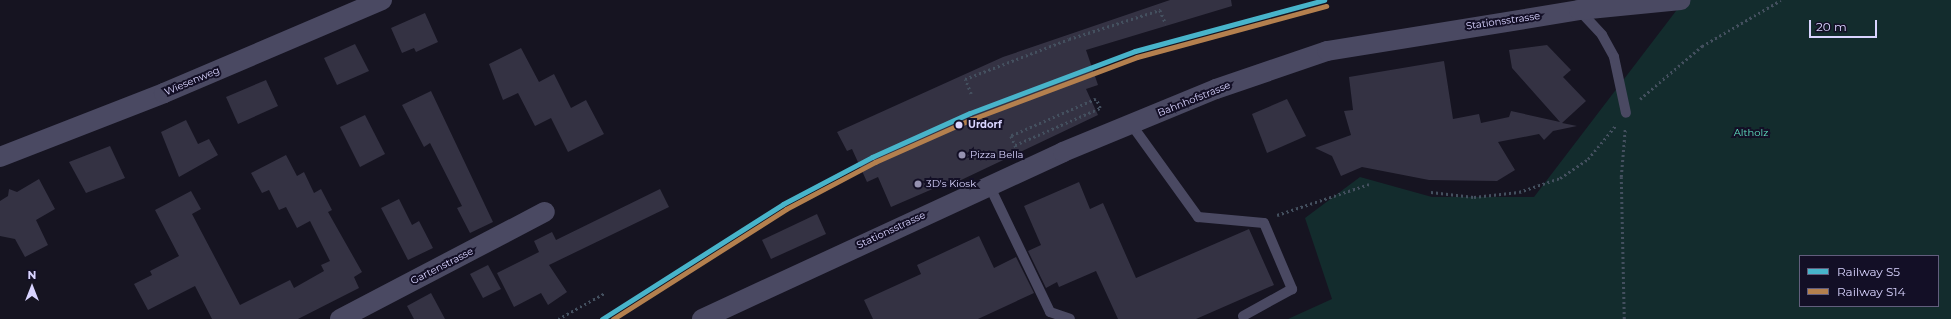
<!DOCTYPE html>
<html>
<head>
<meta charset="utf-8">
<style>
  body { margin:0 }
  #map { position:relative; width:1951px; height:319px; overflow:hidden; background:#161421; font-family:Montserrat,sans-serif }
  div>[style] { position:absolute }
  [style*='--x'] { left:calc(var(--x)*1px); top:calc(var(--y)*1px); width:calc(var(--w)*1px); rotate:calc(var(--a)*1deg) }
  .green>* { inset:0; background:#132c2d }
  .building>* { inset:0; background:#343243 }
  .path>* { height:2.5px; margin-top:-1.25px; transform-origin:0; background:repeating-linear-gradient(90deg,#44505f 0 2px,transparent 0 5px) }
  .service>* { height:10px; margin:-5px; padding:0 5px; transform-origin:5px; border-radius:5px; background:#4a4962 }
  .minor>* { height:20px; margin:-10px; padding:0 10px; transform-origin:10px; border-radius:10px; background:#4a4962 }
  .rail-1>* { height:5px; margin:-2.5px; padding:0 2.5px; transform-origin:2.5px; border-radius:2.5px; background:#48b4ca }
  .rail-2>* { height:5px; margin:-2.5px; padding:0 2.5px; transform-origin:2.5px; border-radius:2.5px; background:#b4804e }
  .dots>* { width:11px; height:11px; translate:-50% -50%; box-sizing:border-box; border:2px solid #130f26; border-radius:50% }
  span { translate:-50% -50%; white-space:nowrap; text-align:center; line-height:1.15; -webkit-text-stroke:4px #130f26; paint-order:stroke }
  .street-label { font-size:10px; color:#d9d4ff }
  .stop-label { font-size:10px; color:#d9d4ff; font-weight:700 }
  .left { translate:0 -50%; text-align:left }
  .park-label { font-size:10px; color:#5fe0c0 }
  .poi-label { font-size:10px; color:#d9d4ff }
  .legend { position:absolute; left:1799px; top:255px; width:140px; height:52px; box-sizing:border-box; background:#130f26; border:1px solid #625e7d; margin:0; padding:5px 7px; list-style:none; font-size:12px; color:#d9d4ff }
  .legend li { display:flex; align-items:center; gap:8px; height:20px }
  .legend b { width:20px; border:1px solid #625e7d }
  .north { position:absolute; left:12px; top:267px; width:40px; height:40px; -webkit-text-stroke:3px #130f26; paint-order:stroke; rotate:0deg; font-size:11px; font-weight:700; line-height:16px; text-align:center; color:#d9d4ff }
  .north::after { content:''; display:block; margin:auto; width:14px; height:18px; background:#d9d4ff; clip-path:polygon(50% 0,100% 100%,50% 72%,0 100%) }
  .scale { position:absolute; left:1809px; top:20px; width:68px; height:18px; box-sizing:border-box; border:2px solid #d9d4ff; border-top:0; padding-left:5px; font-size:12px; line-height:14px; white-space:nowrap; color:#d9d4ff; -webkit-text-stroke:3px #130f26; paint-order:stroke }
</style>
</head>
<body>
<div id="map">
  <div class="green">
    <div style="clip-path:polygon(evenodd,1680px 0,1951px 0,1951px 319px,1288px 319px,1332px 299px,1305px 218px,1360px 177px,1432px 197px,1534px 197px,1679px 7px,1680px 0,1800px 256px,1938px 256px,1938px 306px,1800px 306px,1800px 256px)"></div>
  </div>
  <div class="building">
    <div style="clip-path:polygon(1170px 0,1231px 0,1232px 6px,1086px 50px,1098px 85px,1086px 89px,1098px 115px,959px 181px,958px 178px,891px 207px,878px 177px,867px 182px,852px 149px,847px 151px,837px 132px,1003px 57px)"></div>
    <div style="clip-path:polygon(425px 13px,438px 42px,416px 52px,414px 48px,402px 53px,391px 28px)"></div>
    <div style="clip-path:polygon(355px 44px,369px 71px,337px 85px,324px 58px)"></div>
    <div style="clip-path:polygon(1547px 45px,1571px 70px,1563px 77px,1586px 101px,1562px 123px,1577px 126px,1553px 131px,1544px 140px,1539px 134px,1498px 142px,1515px 170px,1497px 181px,1429px 180px,1362px 167px,1341px 176px,1332px 156px,1315px 148px,1351px 135px,1344px 111px,1353px 110px,1349px 77px,1444px 61px,1453px 119px,1479px 114px,1481px 123px,1509px 117px,1511px 111px,1560px 122px,1512px 68px,1509px 50px)"></div>
    <div style="clip-path:polygon(521px 48px,539px 82px,554px 74px,571px 108px,586px 100px,604px 134px,568px 152px,551px 118px,535px 126px,518px 93px,503px 100px,489px 64px)"></div>
    <div style="clip-path:polygon(266px 80px,278px 106px,238px 124px,226px 97px)"></div>
    <div style="clip-path:polygon(431px 91px,493px 222px,470px 233px,457px 208px,462px 206px,430px 143px,424px 147px,402px 105px)"></div>
    <div style="clip-path:polygon(1287px 99px,1306px 136px,1267px 153px,1252px 114px)"></div>
    <div style="clip-path:polygon(365px 115px,385px 154px,360px 167px,340px 127px)"></div>
    <div style="clip-path:polygon(186px 120px,198px 144px,209px 139px,218px 155px,179px 177px,161px 132px)"></div>
    <div style="clip-path:polygon(110px 146px,125px 178px,86px 193px,69px 162px)"></div>
    <div style="clip-path:polygon(286px 155px,297px 176px,304px 172px,314px 193px,321px 189px,332px 210px,328px 212px,362px 272px,354px 277px,359px 288px,298px 319px,212px 319px,195px 286px,148px 310px,134px 284px,152px 275px,150px 271px,179px 256px,155px 210px,191px 191px,201px 209px,192px 214px,240px 305px,290px 280px,294px 288px,324px 271px,321px 265px,330px 261px,310px 221px,297px 228px,286px 207px,279px 210px,269px 190px,262px 193px,251px 173px)"></div>
    <div style="clip-path:polygon(39px 179px,55px 209px,36px 220px,48px 245px,25px 257px,15px 239px,0 236px,0 201px,8px 196px,9px 189px,17px 192px)"></div>
    <div style="clip-path:polygon(1079px 182px,1090px 209px,1103px 203px,1136px 278px,1249px 229px,1274px 285px,1196px 319px,1118px 319px,1096px 271px,1059px 287px,1057px 282px,1046px 288px,1028px 251px,1041px 245px,1024px 206px)"></div>
    <div style="clip-path:polygon(660px 189px,669px 207px,549px 265px,567px 292px,548px 305px,541px 293px,514px 307px,497px 273px,539px 252px,534px 241px,552px 232px,556px 240px)"></div>
    <div style="clip-path:polygon(399px 199px,412px 225px,419px 221px,433px 248px,408px 260px,381px 208px)"></div>
    <div style="clip-path:polygon(817px 214px,826px 234px,771px 259px,762px 240px)"></div>
    <div style="clip-path:polygon(979px 236px,994px 268px,1016px 257px,1034px 293px,978px 319px,873px 319px,864px 300px,921px 274px,917px 265px)"></div>
    <div style="clip-path:polygon(488px 265px,501px 289px,483px 298px,470px 274px)"></div>
    <div style="clip-path:polygon(431px 293px,445px 319px,414px 319px,407px 306px)"></div>
  </div>
  <div class="path">
    <div style="--x:971;--y:94;--w:16;--a:-112"></div>
    <div style="--x:965;--y:79;--w:111;--a:-21"></div>
    <div style="--x:1069;--y:39;--w:96;--a:-17.7"></div>
    <div style="--x:1160;--y:10;--w:15;--a:67"></div>
    <div style="--x:1640;--y:99;--w:82;--a:-40.5"></div>
    <div style="--x:1702;--y:46;--w:91;--a:-30.2"></div>
    <div style="--x:1015;--y:145;--w:93;--a:-23.5"></div>
    <div style="--x:1100;--y:108;--w:10;--a:-114"></div>
    <div style="--x:1096;--y:99;--w:93;--a:156.5"></div>
    <div style="--x:1011;--y:136;--w:10;--a:66"></div>
    <div style="--x:1015;--y:145;--w:4;--a:63"></div>
    <div style="--x:1431;--y:192;--w:43;--a:6.6"></div>
    <div style="--x:1474;--y:197;--w:45;--a:-6.3"></div>
    <div style="--x:1519;--y:192;--w:43;--a:-18.9"></div>
    <div style="--x:1560;--y:178;--w:34;--a:-34"></div>
    <div style="--x:1588;--y:159;--w:44;--a:-50.5"></div>
    <div style="--x:1277;--y:215;--w:97;--a:-18.6"></div>
    <div style="--x:558;--y:319;--w:54;--a:-29"></div>
    <div style="--x:1624;--y:319;--w:142;--a:-91.2"></div>
    <div style="--x:1621;--y:177;--w:48;--a:-85.2"></div>
  </div>
  <div class="service">
    <div style="--x:1579;--y:10;--w:34;--a:47"></div>
    <div style="--x:1602;--y:35;--w:25;--a:61"></div>
    <div style="--x:1614;--y:57;--w:57;--a:77.9"></div>
    <div style="--x:1131;--y:124;--w:115;--a:54.2"></div>
    <div style="--x:1198;--y:217;--w:66;--a:5.2"></div>
    <div style="--x:1264;--y:223;--w:72;--a:67"></div>
    <div style="--x:1292;--y:289;--w:56;--a:151.1"></div>
    <div style="--x:989;--y:185;--w:141;--a:64.3"></div>
    <div style="--x:1050;--y:312;--w:21;--a:19"></div>
  </div>
  <div class="minor">
    <div style="--x:0;--y:157;--w:176;--a:-21.3"></div>
    <div style="--x:164;--y:93;--w:237;--a:-23.1"></div>
    <div style="--x:340;--y:319;--w:231;--a:-27.6"></div>
    <div style="--x:702;--y:319;--w:398;--a:-24.8"></div>
    <div style="--x:1063;--y:152;--w:165;--a:-22.4"></div>
    <div style="--x:1216;--y:89;--w:117;--a:-18.9"></div>
    <div style="--x:1327;--y:51;--w:255;--a:-9.2"></div>
    <div style="--x:1579;--y:10;--w:102;--a:-5.6"></div>
  </div>
  <div class="rail-1">
    <div style="--x:602;--y:319;--w:214;--a:-32.4"></div>
    <div style="--x:783;--y:204;--w:101;--a:-27.8"></div>
    <div style="--x:872;--y:157;--w:107;--a:-24.2"></div>
    <div style="--x:970;--y:113;--w:176;--a:-20.6"></div>
    <div style="--x:1135;--y:51;--w:196;--a:-15.1"></div>
  </div>
  <div class="rail-2">
    <div style="--x:613;--y:319;--w:205;--a:-32.4"></div>
    <div style="--x:786;--y:209;--w:101;--a:-27.8"></div>
    <div style="--x:875;--y:162;--w:106;--a:-23.9"></div>
    <div style="--x:972;--y:119;--w:176;--a:-20.6"></div>
    <div style="--x:1137;--y:57;--w:196;--a:-15.1"></div>
  </div>
  <div class="dots">
    <div style="left:959px;top:125px;background:#d9d4ff"></div>
    <div style="left:962px;top:155px;background:#9591b1"></div>
    <div style="left:918px;top:184px;background:#9591b1"></div>
  </div>
  <div class="street-label">
    <span style="left:1503px;top:21px;rotate:-8deg">Stationsstrasse</span>
    <span style="left:192px;top:81px;rotate:-23deg">Wiesenweg</span>
    <span style="left:1194px;top:99px;rotate:-22deg">Bahnhofstrasse</span>
    <span style="left:891px;top:230px;rotate:-25deg">Stationsstrasse</span>
    <span style="left:442px;top:266px;rotate:-27deg">Gartenstrasse</span>
  </div>
  <div class="stop-label">
    <span class="left" style="left:968px;top:125px">Urdorf</span>
  </div>
  <div class="park-label">
    <span style="left:1751px;top:133px">Altholz</span>
  </div>
  <div class="poi-label">
    <span class="left" style="left:970px;top:155px">Pizza Bella</span>
    <span class="left" style="left:926px;top:184px">3D's Kiosk</span>
  </div>
  <ul class="legend">
  <li><b style="height:5px;background:#48b4ca"></b>Railway S5</li>
  <li><b style="height:5px;background:#b4804e"></b>Railway S14</li>
  </ul>
  <div class="north">N</div>
  <div class="scale">20 m</div>
</div>
</body>
</html>
